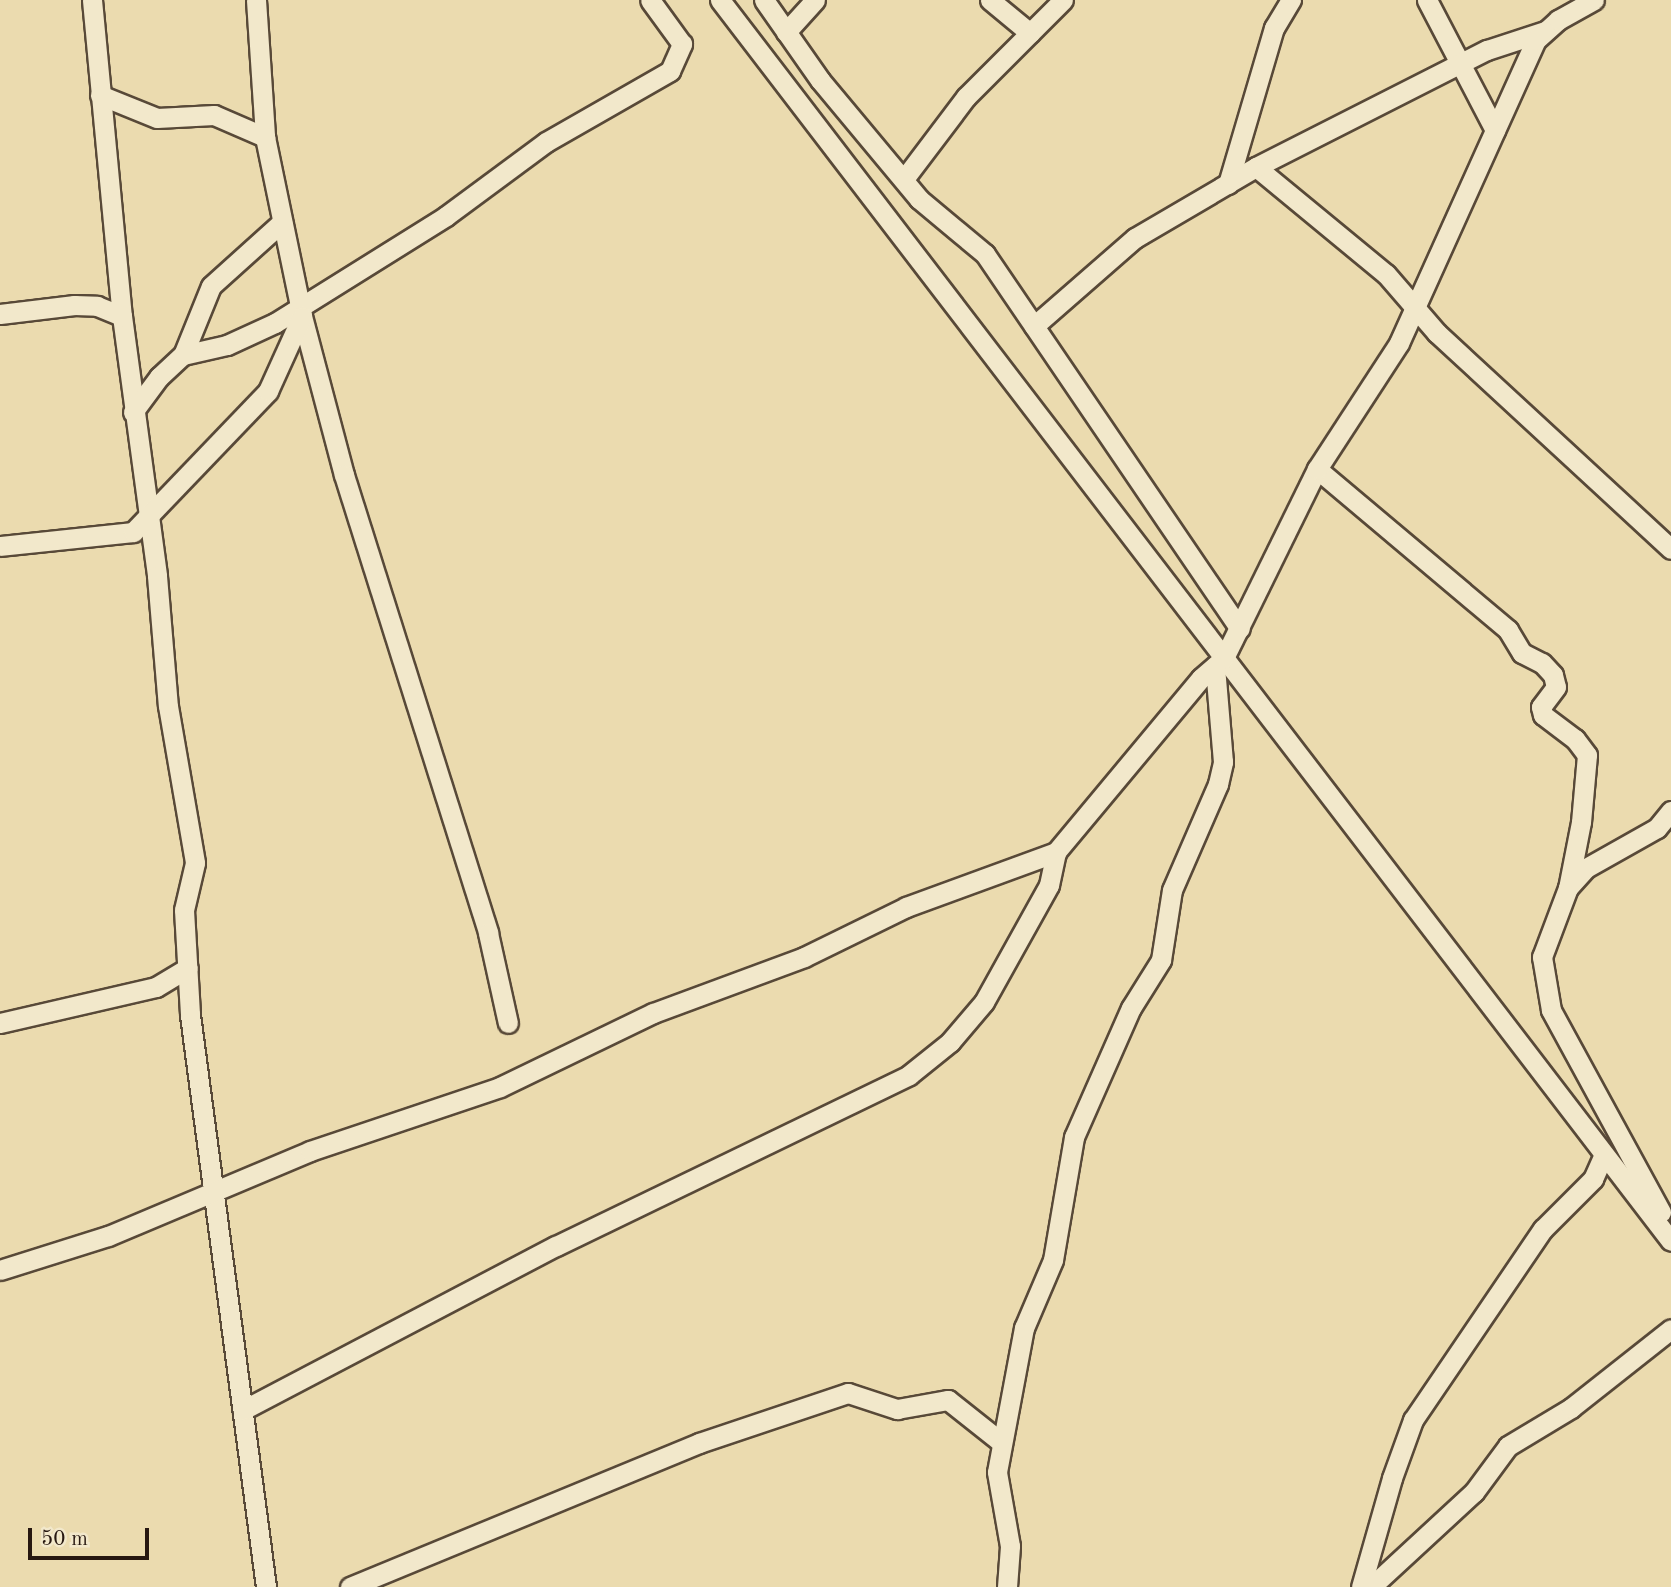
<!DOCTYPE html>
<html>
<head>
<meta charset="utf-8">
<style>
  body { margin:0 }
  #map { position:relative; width:1671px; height:1587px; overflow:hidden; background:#ebdbaf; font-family:"Old Standard TT",serif }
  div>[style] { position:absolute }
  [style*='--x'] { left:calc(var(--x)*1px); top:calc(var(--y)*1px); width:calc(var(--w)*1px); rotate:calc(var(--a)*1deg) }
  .roads { filter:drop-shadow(2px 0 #584938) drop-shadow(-2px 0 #584938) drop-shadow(0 2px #584938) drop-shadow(0 -2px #584938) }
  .minor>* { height:19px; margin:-9.5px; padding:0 9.5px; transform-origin:9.5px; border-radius:9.5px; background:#f2e8cb }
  span { translate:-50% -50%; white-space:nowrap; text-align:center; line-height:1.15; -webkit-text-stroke:6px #f2e8cb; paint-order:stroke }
  .scale { position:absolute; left:28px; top:1528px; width:121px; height:32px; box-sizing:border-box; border:4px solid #271811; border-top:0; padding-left:9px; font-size:21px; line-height:24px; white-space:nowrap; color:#271811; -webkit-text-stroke:5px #f2e8cb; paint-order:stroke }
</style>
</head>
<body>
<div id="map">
  <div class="roads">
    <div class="minor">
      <div style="--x:92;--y:0;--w:317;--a:84.6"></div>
      <div style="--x:122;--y:316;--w:262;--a:82.3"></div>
      <div style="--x:157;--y:576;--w:130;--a:85.2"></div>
      <div style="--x:168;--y:706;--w:159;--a:80.2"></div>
      <div style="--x:195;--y:863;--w:48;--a:103.2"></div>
      <div style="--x:184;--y:910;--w:105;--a:86.7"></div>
      <div style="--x:190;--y:1015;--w:577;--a:82.43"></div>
      <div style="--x:256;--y:0;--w:137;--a:86.2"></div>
      <div style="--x:265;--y:137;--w:183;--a:78.3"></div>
      <div style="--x:302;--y:316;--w:164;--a:75.2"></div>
      <div style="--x:344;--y:475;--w:480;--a:72.5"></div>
      <div style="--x:488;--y:933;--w:92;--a:77.5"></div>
      <div style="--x:720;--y:0;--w:1563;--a:52.54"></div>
      <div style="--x:764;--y:0;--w:98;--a:55"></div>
      <div style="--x:820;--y:80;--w:155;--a:50.2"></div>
      <div style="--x:919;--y:199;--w:86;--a:39.8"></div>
      <div style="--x:985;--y:254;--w:453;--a:55.8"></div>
      <div style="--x:990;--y:0;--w:52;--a:39.5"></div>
      <div style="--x:1427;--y:0;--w:147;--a:62.4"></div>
      <div style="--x:786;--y:32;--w:43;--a:-47.8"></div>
      <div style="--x:100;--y:95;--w:61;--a:22"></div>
      <div style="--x:157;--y:118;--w:57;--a:-3"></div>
      <div style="--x:214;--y:115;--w:56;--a:23.3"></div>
      <div style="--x:1256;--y:167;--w:168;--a:39.5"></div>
      <div style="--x:1386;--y:274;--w:78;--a:49.2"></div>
      <div style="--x:1437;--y:333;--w:318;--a:42.7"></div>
      <div style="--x:904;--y:179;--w:103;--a:-52.9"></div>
      <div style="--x:966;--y:97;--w:137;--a:-45"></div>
      <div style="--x:1228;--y:184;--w:163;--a:-73.6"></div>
      <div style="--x:1274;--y:28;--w:33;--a:-59"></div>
      <div style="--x:0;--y:314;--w:75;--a:-6.9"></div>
      <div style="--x:74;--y:305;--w:23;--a:2"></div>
      <div style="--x:97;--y:306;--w:27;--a:22"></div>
      <div style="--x:1034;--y:326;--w:134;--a:-41.1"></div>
      <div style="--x:1135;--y:238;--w:140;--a:-30.4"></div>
      <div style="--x:1256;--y:167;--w:259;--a:-26.9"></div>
      <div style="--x:1487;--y:50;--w:61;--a:-18.1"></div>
      <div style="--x:183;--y:355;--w:45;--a:-12.8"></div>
      <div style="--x:227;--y:345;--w:53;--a:-24.6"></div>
      <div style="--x:275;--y:323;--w:202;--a:-32"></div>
      <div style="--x:446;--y:216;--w:124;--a:-36.5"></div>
      <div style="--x:546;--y:142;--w:143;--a:-29.8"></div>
      <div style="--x:670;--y:71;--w:30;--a:-66"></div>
      <div style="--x:682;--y:44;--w:54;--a:-126"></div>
      <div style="--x:133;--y:412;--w:44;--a:-53.4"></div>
      <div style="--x:159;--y:377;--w:33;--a:-43"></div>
      <div style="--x:183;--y:355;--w:74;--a:-67.9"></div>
      <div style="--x:211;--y:286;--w:96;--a:-42"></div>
      <div style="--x:1317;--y:469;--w:250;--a:40.1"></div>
      <div style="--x:1508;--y:630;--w:27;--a:59"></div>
      <div style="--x:1522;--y:653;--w:22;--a:27"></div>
      <div style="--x:1542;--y:663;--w:16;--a:47"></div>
      <div style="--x:1553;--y:675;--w:12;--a:76"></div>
      <div style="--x:1556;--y:687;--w:25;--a:127"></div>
      <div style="--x:1541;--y:707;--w:8;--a:76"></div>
      <div style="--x:1543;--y:715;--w:40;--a:37"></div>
      <div style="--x:1575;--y:739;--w:20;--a:53"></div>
      <div style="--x:1587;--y:755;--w:67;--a:95.1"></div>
      <div style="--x:1581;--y:822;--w:67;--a:101.1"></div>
      <div style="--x:0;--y:546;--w:134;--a:-6"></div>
      <div style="--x:133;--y:532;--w:195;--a:-46.2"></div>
      <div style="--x:268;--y:391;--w:82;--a:-65.6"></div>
      <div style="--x:0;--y:1023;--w:160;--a:-13"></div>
      <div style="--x:156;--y:987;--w:37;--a:-31"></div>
      <div style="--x:1661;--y:1212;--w:230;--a:-118.6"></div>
      <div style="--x:1551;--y:1010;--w:54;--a:-99.6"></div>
      <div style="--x:1542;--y:957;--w:74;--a:-69.4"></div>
      <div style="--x:1568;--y:888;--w:27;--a:-48"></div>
      <div style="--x:1586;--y:868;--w:81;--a:-29.4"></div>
      <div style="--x:1657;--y:828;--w:22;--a:-51"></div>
      <div style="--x:0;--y:1270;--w:113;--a:-17.5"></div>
      <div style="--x:108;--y:1236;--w:219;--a:-22.8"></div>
      <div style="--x:310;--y:1151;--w:200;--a:-18.6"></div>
      <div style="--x:500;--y:1087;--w:170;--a:-25.8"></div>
      <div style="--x:653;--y:1013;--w:161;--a:-20.3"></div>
      <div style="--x:804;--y:957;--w:114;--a:-26.1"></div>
      <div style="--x:906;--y:907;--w:160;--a:-20.1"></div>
      <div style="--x:1056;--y:852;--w:226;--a:-50.2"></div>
      <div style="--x:1201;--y:678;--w:30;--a:-41"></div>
      <div style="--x:1224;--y:658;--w:211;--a:-63.8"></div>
      <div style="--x:1317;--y:469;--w:150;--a:-56.9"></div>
      <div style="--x:1399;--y:343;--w:333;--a:-65.7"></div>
      <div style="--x:1536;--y:40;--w:30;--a:-42"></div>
      <div style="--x:1558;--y:20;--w:41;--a:-29.1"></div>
      <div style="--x:243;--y:1410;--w:353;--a:-27.7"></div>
      <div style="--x:556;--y:1246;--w:392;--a:-25.8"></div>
      <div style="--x:909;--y:1075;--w:53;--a:-38.8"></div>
      <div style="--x:950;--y:1042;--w:52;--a:-49.6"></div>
      <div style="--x:984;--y:1002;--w:134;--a:-60.9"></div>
      <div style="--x:1049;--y:885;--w:34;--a:-78"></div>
      <div style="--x:350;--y:1587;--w:378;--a:-22.4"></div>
      <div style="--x:699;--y:1443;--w:157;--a:-18.6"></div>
      <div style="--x:848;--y:1393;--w:52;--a:18.1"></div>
      <div style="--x:897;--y:1409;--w:52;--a:-10"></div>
      <div style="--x:948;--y:1400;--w:68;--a:38.4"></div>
      <div style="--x:1007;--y:1587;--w:41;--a:-85.8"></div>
      <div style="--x:1010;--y:1546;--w:75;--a:-100"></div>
      <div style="--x:997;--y:1472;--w:147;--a:-79.4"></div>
      <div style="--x:1024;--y:1328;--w:74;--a:-66.9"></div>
      <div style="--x:1053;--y:1260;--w:125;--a:-80.3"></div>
      <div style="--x:1074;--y:1137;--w:141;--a:-66.2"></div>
      <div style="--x:1131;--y:1008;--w:57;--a:-58"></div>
      <div style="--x:1161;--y:960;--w:71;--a:-81.1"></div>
      <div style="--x:1172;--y:890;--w:116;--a:-66.5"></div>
      <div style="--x:1218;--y:784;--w:23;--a:-77"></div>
      <div style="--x:1223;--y:762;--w:96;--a:-94.8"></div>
      <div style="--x:1361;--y:1587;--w:113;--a:-74.1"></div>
      <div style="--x:1392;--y:1478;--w:62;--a:-70.1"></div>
      <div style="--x:1413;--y:1420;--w:231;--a:-55.8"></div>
      <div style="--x:1543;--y:1229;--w:71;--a:-45"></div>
      <div style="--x:1593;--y:1179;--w:27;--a:-66"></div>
      <div style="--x:1371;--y:1587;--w:140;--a:-42.7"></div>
      <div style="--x:1474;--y:1492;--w:57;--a:-53.5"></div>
      <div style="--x:1508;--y:1446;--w:74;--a:-31.1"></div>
      <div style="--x:1571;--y:1408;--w:127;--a:-38.3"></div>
    </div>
  </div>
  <div class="scale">50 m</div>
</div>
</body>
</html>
